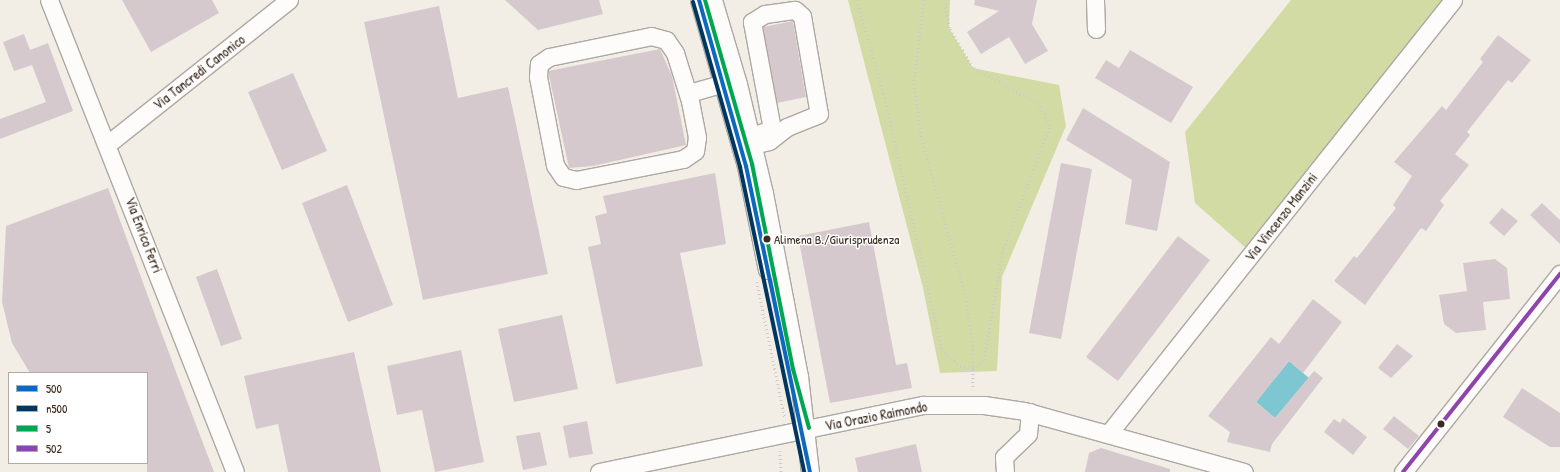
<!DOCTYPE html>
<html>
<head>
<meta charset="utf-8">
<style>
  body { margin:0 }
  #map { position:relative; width:1560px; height:472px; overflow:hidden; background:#f2eee6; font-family:"Patrick Hand",sans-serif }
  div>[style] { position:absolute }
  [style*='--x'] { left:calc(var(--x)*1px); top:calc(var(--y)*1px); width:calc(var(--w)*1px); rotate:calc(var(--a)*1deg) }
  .green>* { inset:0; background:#d3dba5 }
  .water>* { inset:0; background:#7ec6d2 }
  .building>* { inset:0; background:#d5c9cd }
  .path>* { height:2.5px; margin-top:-1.25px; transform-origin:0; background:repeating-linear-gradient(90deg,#cdcbc9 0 1px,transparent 0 4px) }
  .roads { filter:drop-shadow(1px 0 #ada8a2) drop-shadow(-1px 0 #ada8a2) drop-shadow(0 1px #ada8a2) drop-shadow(0 -1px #ada8a2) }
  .minor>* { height:17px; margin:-8.5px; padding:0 8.5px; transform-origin:8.5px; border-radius:8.5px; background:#fdfcfb }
  .bus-1>* { height:4px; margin:-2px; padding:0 2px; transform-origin:2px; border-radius:2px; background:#0c69bf }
  .bus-2>* { height:4px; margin:-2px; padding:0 2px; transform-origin:2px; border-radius:2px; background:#00365f }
  .bus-3>* { height:4px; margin:-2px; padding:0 2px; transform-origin:2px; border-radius:2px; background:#00a651 }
  .bus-4>* { height:4px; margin:-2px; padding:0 2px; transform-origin:2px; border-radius:2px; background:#8e44ad }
  .dots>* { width:11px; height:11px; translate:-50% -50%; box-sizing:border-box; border:2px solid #fff; border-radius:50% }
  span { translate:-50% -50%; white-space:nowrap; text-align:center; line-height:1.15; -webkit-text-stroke:3px #fff; paint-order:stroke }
  .bus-label { font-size:13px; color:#3b2a1e }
  .left { translate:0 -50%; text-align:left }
  .street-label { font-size:14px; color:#3b2a1e }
  .legend { position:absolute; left:8px; top:372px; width:140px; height:92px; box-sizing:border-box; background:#fff; border:1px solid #b1aaa5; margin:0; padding:5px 7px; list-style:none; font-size:12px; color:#3b2a1e }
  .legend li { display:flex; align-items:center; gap:8px; height:20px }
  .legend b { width:20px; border:1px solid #b1aaa5 }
</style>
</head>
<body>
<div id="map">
  <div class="green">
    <div style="clip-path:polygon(848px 0,950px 0,949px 28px,973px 68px,1059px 85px,1066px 126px,1002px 277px,997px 371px,940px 373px,923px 288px)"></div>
    <div style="clip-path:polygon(1291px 0,1443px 0,1247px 249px,1195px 203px,1185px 132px)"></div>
  </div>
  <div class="water">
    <div style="clip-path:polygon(1289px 361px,1309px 378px,1275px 418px,1256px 402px)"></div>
  </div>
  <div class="building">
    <div style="clip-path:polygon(122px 0,212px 0,219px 13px,151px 52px)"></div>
    <div style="clip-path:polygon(505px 0,599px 0,603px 14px,538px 30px)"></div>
    <div style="clip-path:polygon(975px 0,1037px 0,1032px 24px,1048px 51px,1025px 64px,1009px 37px,981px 54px,967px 32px,999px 11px,974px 5px)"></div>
    <div style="clip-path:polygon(439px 6px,458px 98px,508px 87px,548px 274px,423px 300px,364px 22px)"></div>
    <div style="clip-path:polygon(793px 21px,806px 97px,777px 103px,763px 27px)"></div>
    <div style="clip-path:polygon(24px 34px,30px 50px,48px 43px,73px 111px,0 139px,0 119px,46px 102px,32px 65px,14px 71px,3px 42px)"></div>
    <div style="clip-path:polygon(1498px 35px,1531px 60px,1512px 83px,1508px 80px,1467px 132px,1470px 135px,1455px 154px,1469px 165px,1440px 201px,1444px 205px,1426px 231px,1421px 228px,1365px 305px,1334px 281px,1354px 256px,1357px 258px,1396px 208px,1393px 205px,1412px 176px,1394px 162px,1442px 106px,1446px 110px,1483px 62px,1480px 59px)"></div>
    <div style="clip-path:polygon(660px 49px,672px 76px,686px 145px,593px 166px,569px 168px,548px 71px)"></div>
    <div style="clip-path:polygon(1130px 50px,1193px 87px,1171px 123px,1095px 78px,1106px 60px,1119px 68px)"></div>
    <div style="clip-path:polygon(293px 73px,327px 151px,282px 170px,248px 92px)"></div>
    <div style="clip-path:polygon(1083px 108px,1170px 162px,1157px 231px,1125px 224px,1132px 180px,1066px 140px)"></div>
    <div style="clip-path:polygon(1061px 163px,1092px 169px,1061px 339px,1029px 333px)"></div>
    <div style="clip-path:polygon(715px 173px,726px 244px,680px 253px,703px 366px,616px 384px,588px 247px,601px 244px,595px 216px,607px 213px,603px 196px)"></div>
    <div style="clip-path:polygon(347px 185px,393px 305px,348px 322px,302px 203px)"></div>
    <div style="clip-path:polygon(108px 188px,179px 380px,214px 472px,147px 472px,147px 373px,30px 373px,12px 343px,2px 302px,6px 226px)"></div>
    <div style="clip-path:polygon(1542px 203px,1560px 220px,1560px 244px,1530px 215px)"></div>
    <div style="clip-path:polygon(1502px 208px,1518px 221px,1504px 236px,1489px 223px)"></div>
    <div style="clip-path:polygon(869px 222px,896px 365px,907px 363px,912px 388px,830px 403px,798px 236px)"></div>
    <div style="clip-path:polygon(1178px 236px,1210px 260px,1118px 381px,1086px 357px)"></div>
    <div style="clip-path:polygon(1495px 259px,1507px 268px,1510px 299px,1483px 302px,1486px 330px,1456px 333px,1444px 324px,1439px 295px,1467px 291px,1463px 263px)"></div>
    <div style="clip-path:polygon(217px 269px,242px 339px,221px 346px,196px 277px)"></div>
    <div style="clip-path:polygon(1313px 299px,1342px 322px,1303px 373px,1289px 361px,1256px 402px,1275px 418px,1314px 371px,1323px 378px,1272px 444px,1270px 452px,1227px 442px,1230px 432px,1208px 416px,1271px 337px,1279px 344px)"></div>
    <div style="clip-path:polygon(562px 315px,578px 389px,514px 402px,498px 329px)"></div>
    <div style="clip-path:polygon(1397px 344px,1413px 356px,1391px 378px,1378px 368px)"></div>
    <div style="clip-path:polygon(461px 350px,484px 462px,435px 472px,422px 410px,397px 415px,387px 366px)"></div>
    <div style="clip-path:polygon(354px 352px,381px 472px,288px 472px,278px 424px,256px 429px,244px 376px)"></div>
    <div style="clip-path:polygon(1522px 388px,1560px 413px,1560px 447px,1550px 447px,1503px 417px)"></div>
    <div style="clip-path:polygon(1394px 416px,1419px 436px,1408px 449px,1383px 429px)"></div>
    <div style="clip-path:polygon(1343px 418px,1367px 437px,1353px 455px,1324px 432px,1334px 419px,1340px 423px)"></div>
    <div style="clip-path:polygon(587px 421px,593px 454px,569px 458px,563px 426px)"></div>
    <div style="clip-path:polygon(540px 432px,547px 465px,523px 470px,516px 436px)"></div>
    <div style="clip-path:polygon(916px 444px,922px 472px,858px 472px,855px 458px)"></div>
    <div style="clip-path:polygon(1101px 448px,1170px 469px,1170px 472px,1085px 472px,1089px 453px)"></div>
  </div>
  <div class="path">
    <div style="--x:857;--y:0;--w:98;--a:74"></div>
    <div style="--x:884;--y:94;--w:262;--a:77.2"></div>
    <div style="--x:942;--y:350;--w:24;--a:42"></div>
    <div style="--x:960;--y:366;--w:13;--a:13"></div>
    <div style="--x:973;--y:369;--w:14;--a:-39"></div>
    <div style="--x:984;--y:360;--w:109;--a:-80.5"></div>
    <div style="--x:1002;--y:252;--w:136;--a:-69.3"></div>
    <div style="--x:1050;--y:125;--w:24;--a:-120"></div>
    <div style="--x:1038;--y:104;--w:74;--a:-151"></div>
    <div style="--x:973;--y:68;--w:47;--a:-121"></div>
    <div style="--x:949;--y:28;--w:28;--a:-100"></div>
    <div style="--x:924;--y:0;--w:85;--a:96.8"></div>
    <div style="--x:914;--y:84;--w:56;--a:81.7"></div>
    <div style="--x:922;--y:139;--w:164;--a:74.4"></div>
    <div style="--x:966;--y:297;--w:49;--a:81.9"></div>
    <div style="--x:973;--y:346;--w:44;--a:90"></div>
    <div style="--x:757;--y:282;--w:139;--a:78.4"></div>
    <div style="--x:780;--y:451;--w:21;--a:87"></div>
  </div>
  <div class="roads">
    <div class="minor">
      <div style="--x:49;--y:0;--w:507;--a:68.49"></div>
      <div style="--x:699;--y:0;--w:173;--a:74.2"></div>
      <div style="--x:746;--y:166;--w:106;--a:78.6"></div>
      <div style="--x:713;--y:0;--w:88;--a:73.4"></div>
      <div style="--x:738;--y:84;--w:112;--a:76.6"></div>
      <div style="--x:764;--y:193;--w:186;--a:79.2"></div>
      <div style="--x:799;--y:376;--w:97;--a:83.5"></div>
      <div style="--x:1095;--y:0;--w:29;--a:88"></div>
      <div style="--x:651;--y:36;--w:16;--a:15"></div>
      <div style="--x:666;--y:40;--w:16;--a:55"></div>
      <div style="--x:675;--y:53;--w:50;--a:72.6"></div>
      <div style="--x:690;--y:101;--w:37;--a:79"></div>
      <div style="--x:697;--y:137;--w:14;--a:98"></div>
      <div style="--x:695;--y:151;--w:14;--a:146"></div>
      <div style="--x:683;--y:159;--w:109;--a:168.9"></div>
      <div style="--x:576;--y:180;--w:13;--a:-167"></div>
      <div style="--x:563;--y:177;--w:14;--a:-124"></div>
      <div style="--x:555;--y:165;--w:90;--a:-100.9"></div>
      <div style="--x:538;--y:77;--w:13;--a:-86"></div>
      <div style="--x:539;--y:64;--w:12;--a:-35"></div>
      <div style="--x:549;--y:57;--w:104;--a:-11.6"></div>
      <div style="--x:689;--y:93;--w:36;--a:-16"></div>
      <div style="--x:751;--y:136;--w:22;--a:-18"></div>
      <div style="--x:772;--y:129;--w:109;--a:-100.6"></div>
      <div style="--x:752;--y:22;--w:15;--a:-32"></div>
      <div style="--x:765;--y:14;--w:30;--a:-8"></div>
      <div style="--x:795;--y:10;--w:9;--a:41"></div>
      <div style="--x:802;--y:16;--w:99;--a:80.2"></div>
      <div style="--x:819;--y:114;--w:35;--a:158"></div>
      <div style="--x:787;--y:127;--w:23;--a:142"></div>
      <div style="--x:769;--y:141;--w:16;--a:166"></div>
      <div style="--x:109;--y:143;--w:230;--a:-38.5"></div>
      <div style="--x:1109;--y:433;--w:553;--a:-51.53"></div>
      <div style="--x:599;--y:472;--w:331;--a:-11.7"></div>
      <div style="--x:923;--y:405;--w:61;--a:0"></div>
      <div style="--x:984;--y:405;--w:40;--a:8.5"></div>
      <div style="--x:1024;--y:411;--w:228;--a:15.5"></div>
      <div style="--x:1005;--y:472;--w:15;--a:-94"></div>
      <div style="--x:1004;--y:457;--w:33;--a:-44"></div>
      <div style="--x:1028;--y:434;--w:22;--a:-85"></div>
      <div style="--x:1403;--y:472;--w:253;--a:-51.6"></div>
    </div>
  </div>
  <div class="bus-1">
    <div style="--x:699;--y:0;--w:173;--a:74.2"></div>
    <div style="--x:746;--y:166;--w:313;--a:78.2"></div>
  </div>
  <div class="bus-2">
    <div style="--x:693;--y:2;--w:172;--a:74.1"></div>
    <div style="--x:740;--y:167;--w:312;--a:78.1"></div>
  </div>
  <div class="bus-3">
    <div style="--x:705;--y:0;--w:171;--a:74"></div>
    <div style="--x:752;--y:164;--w:209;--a:78.7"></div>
    <div style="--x:793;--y:369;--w:61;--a:74.8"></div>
  </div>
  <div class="bus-4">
    <div style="--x:1403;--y:472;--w:253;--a:-51.6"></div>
  </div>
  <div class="dots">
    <div style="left:767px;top:239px;background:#3b2a1e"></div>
    <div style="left:1441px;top:424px;background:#3b2a1e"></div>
  </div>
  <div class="bus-label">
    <span class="left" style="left:774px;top:239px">Alimena B./Giurisprudenza</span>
  </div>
  <div class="street-label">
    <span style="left:199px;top:72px;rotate:-38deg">Via Tancredi Canonico</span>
    <span style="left:1281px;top:217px;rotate:-52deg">Via Vincenzo Manzini</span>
    <span style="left:144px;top:235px;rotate:69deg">Via Enrico Ferri</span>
    <span style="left:876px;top:416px;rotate:-11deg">Via Orazio Raimondo</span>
  </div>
  <ul class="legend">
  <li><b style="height:5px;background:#0c69bf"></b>500</li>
  <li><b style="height:5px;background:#00365f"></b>n500</li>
  <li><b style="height:5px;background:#00a651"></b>5</li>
  <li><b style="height:5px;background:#8e44ad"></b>502</li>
  </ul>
</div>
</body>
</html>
